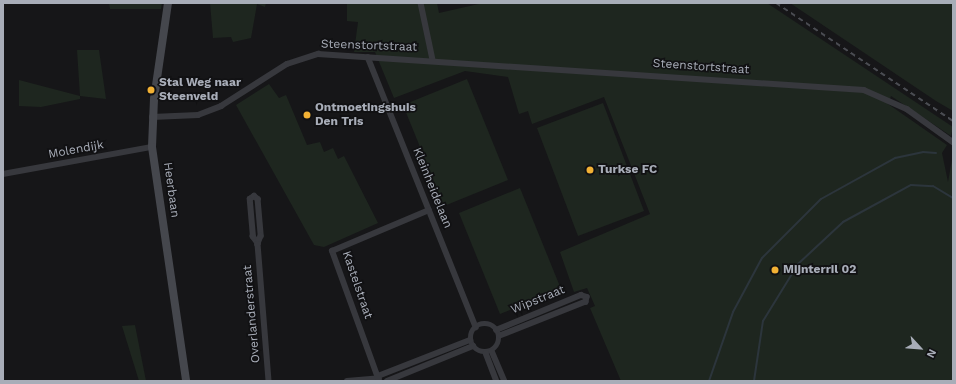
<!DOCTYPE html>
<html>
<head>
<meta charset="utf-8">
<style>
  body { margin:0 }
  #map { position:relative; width:956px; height:384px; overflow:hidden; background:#161618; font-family:"Work Sans",sans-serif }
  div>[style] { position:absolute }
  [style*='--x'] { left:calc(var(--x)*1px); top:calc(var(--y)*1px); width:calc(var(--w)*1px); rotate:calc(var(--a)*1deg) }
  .green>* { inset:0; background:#1e261f }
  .stream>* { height:2px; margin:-1px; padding:0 1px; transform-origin:1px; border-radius:1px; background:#2c353c }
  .street>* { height:5.5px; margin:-2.75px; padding:0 2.75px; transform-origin:2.75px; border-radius:2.75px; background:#37383d }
  .street>.ring { margin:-2.75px; padding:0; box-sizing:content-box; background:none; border:5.5px solid #37383d; border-radius:50% }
  .secondary>* { height:8px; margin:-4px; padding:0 4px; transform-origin:4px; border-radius:4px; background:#45474d }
  .rail>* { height:2px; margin-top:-1px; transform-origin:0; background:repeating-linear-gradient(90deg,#4a4c52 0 5px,transparent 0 9px) }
  .dots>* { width:11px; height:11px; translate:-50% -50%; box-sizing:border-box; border:2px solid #111113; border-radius:50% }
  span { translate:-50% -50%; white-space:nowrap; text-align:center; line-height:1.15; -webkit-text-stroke:3.5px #111113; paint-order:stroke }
  .street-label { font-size:12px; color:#a8adb8 }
  .poi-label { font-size:12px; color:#a8adb8; font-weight:700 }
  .left { translate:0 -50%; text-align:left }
  .frame { position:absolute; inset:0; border:4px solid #a8adb8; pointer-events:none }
  .north { position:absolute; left:900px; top:328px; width:40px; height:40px; -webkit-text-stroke:3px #111113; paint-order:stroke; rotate:116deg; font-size:11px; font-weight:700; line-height:16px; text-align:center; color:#a8adb8 }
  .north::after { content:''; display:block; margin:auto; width:14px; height:18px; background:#a8adb8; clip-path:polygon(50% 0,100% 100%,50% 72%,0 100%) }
</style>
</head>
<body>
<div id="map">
  <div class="green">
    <div style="clip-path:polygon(109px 3px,162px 3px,161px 9px,110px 9px)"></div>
    <div style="clip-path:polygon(210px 3px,266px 3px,265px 7px,257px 4px,251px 38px,233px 42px,231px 37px,213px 38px)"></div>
    <div style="clip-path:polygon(347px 3px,437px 3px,439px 13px,483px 3px,767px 3px,953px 127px,951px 136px,891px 96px,888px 104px,947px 145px,942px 153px,948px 182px,953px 154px,953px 381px,621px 381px,590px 308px,595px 306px,587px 288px,574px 292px,560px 252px,650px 214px,604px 97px,532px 124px,528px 111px,519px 114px,508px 77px,465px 71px,394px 98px,375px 52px,354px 52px,358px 22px,347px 21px)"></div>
    <div style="clip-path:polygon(790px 3px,953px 3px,953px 111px,936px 101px)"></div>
    <div style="clip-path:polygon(77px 50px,99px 50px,106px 99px,80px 96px,80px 99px,41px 107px,19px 106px,19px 80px,80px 96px)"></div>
    <div style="clip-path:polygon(467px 79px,508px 180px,444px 206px,403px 105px)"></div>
    <div style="clip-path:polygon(269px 84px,279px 98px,286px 95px,307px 145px,320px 142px,324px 152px,333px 148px,338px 159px,344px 156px,378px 223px,324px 247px,314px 245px,236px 105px)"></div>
    <div style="clip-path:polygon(603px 103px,644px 211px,578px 236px,537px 128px)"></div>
    <div style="clip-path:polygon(520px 188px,561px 289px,500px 314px,459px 213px)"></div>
    <div style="clip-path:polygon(135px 325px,146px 381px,139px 381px,122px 326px)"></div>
  </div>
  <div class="stream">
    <div style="--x:709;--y:381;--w:73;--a:-70.8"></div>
    <div style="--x:733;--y:312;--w:61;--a:-61.8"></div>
    <div style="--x:762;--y:258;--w:83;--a:-45"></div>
    <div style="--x:821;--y:199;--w:85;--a:-29"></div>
    <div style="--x:895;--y:158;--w:29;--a:-12"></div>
    <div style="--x:923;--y:152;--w:13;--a:4"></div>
    <div style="--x:754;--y:381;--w:61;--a:-81.5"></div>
    <div style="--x:763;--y:321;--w:67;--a:-58.4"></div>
    <div style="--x:798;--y:264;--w:62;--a:-43"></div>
    <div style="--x:843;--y:222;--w:77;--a:-28.6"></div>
    <div style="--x:911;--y:185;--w:22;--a:3"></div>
    <div style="--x:933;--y:186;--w:23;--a:31"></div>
  </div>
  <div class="street">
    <div style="--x:421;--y:3;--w:58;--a:78.1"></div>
    <div style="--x:368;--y:57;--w:291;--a:68.2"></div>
    <div style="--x:152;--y:117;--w:46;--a:-2.5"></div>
    <div style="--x:198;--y:115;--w:25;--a:-21"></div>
    <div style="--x:221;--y:106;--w:78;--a:-32.5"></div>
    <div style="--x:287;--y:64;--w:33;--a:-18"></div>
    <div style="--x:318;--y:54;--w:547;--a:3.77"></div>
    <div style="--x:864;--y:90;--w:47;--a:23.8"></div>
    <div style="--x:907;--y:109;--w:57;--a:35.7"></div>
    <div style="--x:3;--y:174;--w:151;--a:-10.3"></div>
    <div style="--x:258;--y:244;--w:9;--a:-126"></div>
    <div style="--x:253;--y:237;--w:38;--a:-95"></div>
    <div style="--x:250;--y:199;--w:5;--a:-37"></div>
    <div style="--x:254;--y:196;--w:5;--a:37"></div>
    <div style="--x:258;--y:199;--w:37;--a:85"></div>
    <div style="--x:261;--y:236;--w:9;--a:111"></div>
    <div style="--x:258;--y:244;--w:137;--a:85.4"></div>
    <div class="ring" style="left:471px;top:324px;width:22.5px;height:22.5px"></div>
    <div style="--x:496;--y:330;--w:92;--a:-22.4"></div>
    <div style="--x:581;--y:295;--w:6;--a:18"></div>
    <div style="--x:587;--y:297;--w:5;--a:101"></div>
    <div style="--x:586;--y:302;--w:92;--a:158.4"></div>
    <div style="--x:492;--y:351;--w:33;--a:67"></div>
    <div style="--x:486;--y:353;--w:30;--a:69"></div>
    <div style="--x:378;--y:376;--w:99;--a:-21.4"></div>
    <div style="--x:347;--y:381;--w:32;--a:-5"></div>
    <div style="--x:379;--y:381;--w:138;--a:-109.9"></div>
    <div style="--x:332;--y:251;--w:105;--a:-22.9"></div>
    <div style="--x:387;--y:381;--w:93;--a:-22.1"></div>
  </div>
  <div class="secondary">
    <div style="--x:168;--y:3;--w:97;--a:98.3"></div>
    <div style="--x:154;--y:99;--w:48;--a:92.4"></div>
    <div style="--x:152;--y:147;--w:236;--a:81.7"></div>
  </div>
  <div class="rail">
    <div style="--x:776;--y:3;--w:213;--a:33.7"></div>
  </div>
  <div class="dots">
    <div style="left:151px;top:90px;background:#f2b134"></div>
    <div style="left:307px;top:115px;background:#f2b134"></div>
    <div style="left:590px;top:170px;background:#f2b134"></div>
    <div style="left:775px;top:270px;background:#f2b134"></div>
  </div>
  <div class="street-label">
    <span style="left:369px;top:46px;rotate:2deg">Steenstortstraat</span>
    <span style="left:701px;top:67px;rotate:4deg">Steenstortstraat</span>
    <span style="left:76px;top:150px;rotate:-10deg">Molendijk</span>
    <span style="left:432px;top:188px;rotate:68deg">Kleinheidelaan</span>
    <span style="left:171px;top:190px;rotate:82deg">Heerbaan</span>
    <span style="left:357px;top:285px;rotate:71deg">Kastelstraat</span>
    <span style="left:538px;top:300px;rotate:-22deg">Wipstraat</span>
    <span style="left:252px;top:314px;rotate:-95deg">Overlanderstraat</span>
  </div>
  <div class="poi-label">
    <span class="left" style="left:159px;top:90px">Stal Weg naar<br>Steenveld</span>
    <span class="left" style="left:315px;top:115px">Ontmoetingshuis<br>Den Tris</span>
    <span class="left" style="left:598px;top:170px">Turkse FC</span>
    <span class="left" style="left:783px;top:270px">Mijnterril 02</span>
  </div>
  <div class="frame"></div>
  <div class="north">N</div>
</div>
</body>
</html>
